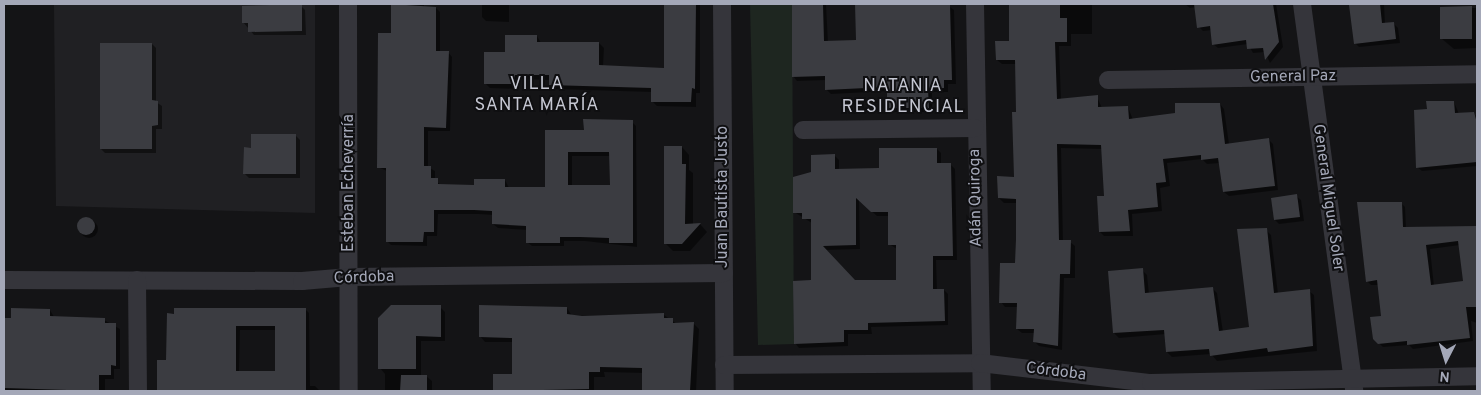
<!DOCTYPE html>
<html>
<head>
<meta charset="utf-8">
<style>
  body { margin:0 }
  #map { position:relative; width:1481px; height:395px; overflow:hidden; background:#141416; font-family:Overpass,sans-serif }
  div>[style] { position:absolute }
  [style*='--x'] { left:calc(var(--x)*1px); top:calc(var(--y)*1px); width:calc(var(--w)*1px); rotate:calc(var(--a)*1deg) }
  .built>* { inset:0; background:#202023 }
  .green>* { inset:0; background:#1e2620 }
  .shadow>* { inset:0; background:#0007 }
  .round { border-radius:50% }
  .building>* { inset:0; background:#3b3c41 }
  .minor>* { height:18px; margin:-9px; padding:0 9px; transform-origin:9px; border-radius:9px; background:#35353b }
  span { translate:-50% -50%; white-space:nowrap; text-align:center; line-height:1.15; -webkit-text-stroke:4px #0f0f11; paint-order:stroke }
  .street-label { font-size:16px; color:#a4a8b8 }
  .neighbourhood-label { font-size:18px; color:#c6c8d3; letter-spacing:1px }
  .frame { position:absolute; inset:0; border:5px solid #a4a8b8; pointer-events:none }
  .north { position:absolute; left:1421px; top:335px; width:50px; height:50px; -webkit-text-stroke:4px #0f0f11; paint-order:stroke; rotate:185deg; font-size:14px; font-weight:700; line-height:20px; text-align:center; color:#a4a8b8 }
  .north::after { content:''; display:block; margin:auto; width:18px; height:22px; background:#a4a8b8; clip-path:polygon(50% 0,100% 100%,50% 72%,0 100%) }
</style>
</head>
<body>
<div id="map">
  <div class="built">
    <div style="clip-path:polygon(54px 4px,315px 4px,315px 213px,56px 206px)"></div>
  </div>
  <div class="green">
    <div style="clip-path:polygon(750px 4px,792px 4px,794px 344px,758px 345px)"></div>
  </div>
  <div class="shadow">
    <div style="clip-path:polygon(evenodd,391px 4px,424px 4px,424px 8px,436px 8px,440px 12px,440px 52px,448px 52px,452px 57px,450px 131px,428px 131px,428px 167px,435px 171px,435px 180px,442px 186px,475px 187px,505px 180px,509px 188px,546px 188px,546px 131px,585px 131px,632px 122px,636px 126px,637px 247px,585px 241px,564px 241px,564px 246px,532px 246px,527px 242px,528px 230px,498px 228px,493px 224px,493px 215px,479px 214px,438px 214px,437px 236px,427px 236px,427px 246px,391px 245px,387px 241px,387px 171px,378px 167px,392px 35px,391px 4px,572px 156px,611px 156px,611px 187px,572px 186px,572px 156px)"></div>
    <div style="clip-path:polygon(482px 4px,509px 4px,509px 22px,486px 21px,482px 17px)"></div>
    <div style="clip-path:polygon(666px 4px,700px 4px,700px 93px,696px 93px,696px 107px,657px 106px,652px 101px,652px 92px,555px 89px,550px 80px,519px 79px,519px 89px,490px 88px,485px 83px,506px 53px,537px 36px,541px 43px,599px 43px,604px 48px,603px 66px,665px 69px)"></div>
    <div style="clip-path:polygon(793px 4px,826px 4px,828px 43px,858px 42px,857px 4px,946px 4px,954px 10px,956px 84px,948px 84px,948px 92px,932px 92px,932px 112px,893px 112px,889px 108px,888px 91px,831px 94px,826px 89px,826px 80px,797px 81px,793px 76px)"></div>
    <div style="clip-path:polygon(1011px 4px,1092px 4px,1092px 34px,1071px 34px,1071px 46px,1059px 46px,1061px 100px,1097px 97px,1102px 108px,1128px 107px,1133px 120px,1176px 114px,1220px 104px,1224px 109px,1229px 144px,1269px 140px,1273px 144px,1278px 190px,1229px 196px,1224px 192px,1220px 163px,1207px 164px,1202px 159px,1167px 163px,1170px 186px,1160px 188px,1162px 211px,1132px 214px,1133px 236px,1104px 236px,1100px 232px,1105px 197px,1102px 149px,1061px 148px,1063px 242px,1070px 242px,1075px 246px,1075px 278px,1064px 278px,1062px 350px,1039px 346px,1034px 341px,1035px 333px,1022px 333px,1017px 329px,1018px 307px,1005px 307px,1001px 302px,1016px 264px,1017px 203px,1004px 203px,999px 198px,1016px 178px,1016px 64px,1002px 64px,997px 60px,1010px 42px)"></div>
    <div style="clip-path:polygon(1185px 4px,1276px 4px,1283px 47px,1270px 63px,1265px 52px,1253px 53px,1248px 44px,1218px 48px,1213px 44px,1212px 30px,1203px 31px,1199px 27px,1196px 7px,1190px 8px)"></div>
    <div style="clip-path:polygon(1355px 4px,1384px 4px,1385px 24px,1394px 24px,1398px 28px,1400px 43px,1359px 47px,1355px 43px)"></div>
    <div style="clip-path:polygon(301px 6px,305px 10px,306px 35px,254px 35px,243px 22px)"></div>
    <div style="clip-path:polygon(1441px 8px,1477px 8px,1477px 48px,1454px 49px,1442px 39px)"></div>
    <div style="clip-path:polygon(152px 44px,156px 48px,156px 102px,162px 106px,162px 129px,156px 129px,156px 153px,105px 153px,101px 149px)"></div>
    <div style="clip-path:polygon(1454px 102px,1459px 114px,1473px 113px,1477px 117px,1477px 166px,1422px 171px,1417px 167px,1428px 110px)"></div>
    <div style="clip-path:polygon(296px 136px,300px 140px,300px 178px,249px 178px,245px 174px,252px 149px)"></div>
    <div style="clip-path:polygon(682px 147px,689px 155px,689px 170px,693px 173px,693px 225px,700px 224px,707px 232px,690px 251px,673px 251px,665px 243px)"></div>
    <div style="clip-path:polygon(evenodd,937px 149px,941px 153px,941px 165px,951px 165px,955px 169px,957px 260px,936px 260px,937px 290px,944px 290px,948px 294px,948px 325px,871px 327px,872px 334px,848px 334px,848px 346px,799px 348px,795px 343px,813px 281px,812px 223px,794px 212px,812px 173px,835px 156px,839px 160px,839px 170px,880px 169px,937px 149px,859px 200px,877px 216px,889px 216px,889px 244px,897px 249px,897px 281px,855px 281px,825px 250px,860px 249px,859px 200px)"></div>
    <div style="clip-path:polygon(1296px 196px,1301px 200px,1304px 221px,1279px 224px,1275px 220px)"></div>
    <div style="clip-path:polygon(evenodd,1401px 203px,1405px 207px,1406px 228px,1477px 227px,1477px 323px,1471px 321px,1473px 341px,1413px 349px,1409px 345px,1383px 347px,1374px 338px,1382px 317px,1378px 285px,1371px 285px,1367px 281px,1401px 203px,1460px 245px,1464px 282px,1434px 286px,1430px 249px,1460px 245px)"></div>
    <div class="round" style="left:80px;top:220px;width:18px;height:18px"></div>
    <div style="clip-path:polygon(1266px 230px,1271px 235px,1278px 294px,1309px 291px,1314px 295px,1317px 351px,1217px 361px,1211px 354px,1172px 357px,1167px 352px,1166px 334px,1119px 338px,1114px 333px,1142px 270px,1147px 275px,1149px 294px,1212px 288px,1217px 293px,1223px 332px,1250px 328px)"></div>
    <div style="clip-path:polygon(440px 307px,445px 312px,445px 341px,421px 341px,421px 376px,426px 376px,432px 381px,432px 391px,385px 391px,385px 374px,380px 368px)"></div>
    <div style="clip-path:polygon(567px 308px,572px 316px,664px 315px,677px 324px,694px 324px,699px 329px,696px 391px,644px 391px,644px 373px,604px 372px,605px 377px,594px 377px,594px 391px,495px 391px,494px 375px,513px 375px,513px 342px,485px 342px,480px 336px)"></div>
    <div style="clip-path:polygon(evenodd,305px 309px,309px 313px,310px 386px,315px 386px,320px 391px,158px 391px,158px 361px,167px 361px,168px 315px,305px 309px,240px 330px,276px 330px,276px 373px,239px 372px,240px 330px)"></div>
    <div style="clip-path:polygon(50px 310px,54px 317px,104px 320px,120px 329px,120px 369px,114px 369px,114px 379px,105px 379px,105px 391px,7px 391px,4px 388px,4px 320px)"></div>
  </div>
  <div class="building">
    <div style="clip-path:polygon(302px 4px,302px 31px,248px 32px,248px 23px,242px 23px,242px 6px)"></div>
    <div style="clip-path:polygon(evenodd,391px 4px,436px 7px,436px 51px,449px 51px,446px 128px,424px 127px,424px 166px,431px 166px,431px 178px,438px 178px,438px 184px,474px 185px,474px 179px,505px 179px,505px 187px,545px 187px,545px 130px,584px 130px,583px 119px,633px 120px,633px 243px,609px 243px,609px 238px,580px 237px,560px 237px,560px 243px,526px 243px,526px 226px,492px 224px,492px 211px,474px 210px,434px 210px,434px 232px,424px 232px,423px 242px,386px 242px,386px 168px,377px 168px,378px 33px,391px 33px,391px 4px,568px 152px,609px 152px,610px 185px,568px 185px,568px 152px)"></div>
    <div style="clip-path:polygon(664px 4px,696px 4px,695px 89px,692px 88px,691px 102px,651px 102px,651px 88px,549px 85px,549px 75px,515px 75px,515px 84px,484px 84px,484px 52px,505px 52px,505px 35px,537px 35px,537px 42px,599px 42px,599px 65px,664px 68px)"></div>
    <div style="clip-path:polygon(792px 4px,823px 4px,824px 41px,856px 40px,855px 4px,950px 4px,952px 80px,944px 80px,944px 88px,928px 89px,929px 108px,887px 108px,887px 87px,825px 90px,825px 76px,792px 77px)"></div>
    <div style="clip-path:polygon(1009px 4px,1060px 4px,1060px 18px,1067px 18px,1067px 42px,1055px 42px,1057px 99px,1098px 95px,1098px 107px,1128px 106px,1129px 119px,1175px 113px,1175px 103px,1220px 103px,1225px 144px,1269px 138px,1275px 186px,1223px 192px,1218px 158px,1201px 160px,1201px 155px,1163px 159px,1166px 182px,1156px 183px,1158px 207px,1128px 210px,1130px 231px,1099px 232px,1097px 196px,1104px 196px,1101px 145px,1057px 144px,1059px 240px,1071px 240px,1070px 274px,1060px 274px,1058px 346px,1033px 342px,1034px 329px,1016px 329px,1017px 303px,999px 303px,1000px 263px,1015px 263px,1016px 239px,1016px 199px,998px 198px,997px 176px,1014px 177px,1012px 112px,1016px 112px,1015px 60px,996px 60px,995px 41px,1009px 41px)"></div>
    <div style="clip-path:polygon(1194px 4px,1273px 4px,1279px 42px,1265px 60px,1263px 48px,1247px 49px,1246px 40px,1212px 45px,1210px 26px,1197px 28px)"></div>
    <div style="clip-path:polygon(1380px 4px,1382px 23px,1394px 22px,1396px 39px,1354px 44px,1349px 5px)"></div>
    <div style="clip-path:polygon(1472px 6px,1472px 39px,1440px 39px,1440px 7px)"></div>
    <div style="clip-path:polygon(100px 43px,152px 43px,152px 100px,158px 101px,158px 125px,152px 126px,152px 149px,100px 149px)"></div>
    <div style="clip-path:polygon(1426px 101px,1454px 101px,1455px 113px,1474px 112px,1477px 123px,1477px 162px,1416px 168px,1414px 110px,1427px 109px)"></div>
    <div style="clip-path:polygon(251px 134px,296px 134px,296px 174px,243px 174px,244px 147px,251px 148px)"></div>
    <div style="clip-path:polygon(664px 146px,682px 146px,682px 164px,686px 164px,685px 224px,701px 223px,682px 244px,664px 244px)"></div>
    <div style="clip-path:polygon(evenodd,879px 148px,937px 148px,937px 163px,951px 163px,953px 256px,933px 256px,933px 289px,944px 289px,945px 321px,868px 323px,868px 330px,844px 330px,844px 342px,794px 344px,793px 281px,811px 280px,811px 219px,802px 219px,802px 213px,793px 213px,793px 177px,811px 172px,811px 155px,835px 154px,835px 169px,879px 168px,879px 148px,856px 198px,871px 212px,888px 212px,888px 245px,896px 245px,896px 280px,855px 280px,823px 246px,856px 245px,856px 198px)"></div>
    <div style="clip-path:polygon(1297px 194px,1300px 217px,1274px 220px,1271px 198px)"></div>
    <div style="clip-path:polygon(evenodd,1357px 202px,1402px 202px,1403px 227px,1477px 226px,1477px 307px,1466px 307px,1470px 338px,1407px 345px,1407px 341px,1378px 344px,1373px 339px,1370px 317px,1381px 316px,1377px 280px,1366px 282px,1357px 202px,1458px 241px,1463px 281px,1431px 285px,1426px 245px,1458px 241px)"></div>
    <div class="round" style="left:77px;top:217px;width:18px;height:18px"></div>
    <div style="clip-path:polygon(1267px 228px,1274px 293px,1310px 289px,1313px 346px,1268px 352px,1267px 348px,1210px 356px,1209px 349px,1166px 352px,1164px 330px,1113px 333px,1108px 271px,1143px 268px,1145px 293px,1213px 287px,1219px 331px,1249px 327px,1237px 229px)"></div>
    <div style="clip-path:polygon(391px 305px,441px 305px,441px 337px,416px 336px,416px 369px,378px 369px,378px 318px)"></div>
    <div style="clip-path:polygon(479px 305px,567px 307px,567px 314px,582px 316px,664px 313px,664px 318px,673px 318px,673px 323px,694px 322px,690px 391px,642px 391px,642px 368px,600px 367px,600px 372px,589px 372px,589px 389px,493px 391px,493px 374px,512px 374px,512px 338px,479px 337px)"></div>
    <div style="clip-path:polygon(11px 308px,50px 309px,50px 316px,105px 318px,105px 323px,116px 323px,116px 366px,111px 365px,111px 375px,99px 375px,99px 391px,4px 388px,4px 318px,11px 318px)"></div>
    <div style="clip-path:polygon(evenodd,174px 308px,306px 308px,306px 391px,157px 391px,157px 360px,166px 360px,167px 313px,174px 314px,174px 308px,236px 326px,275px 326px,275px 371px,236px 371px,236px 326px)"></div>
    <div style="clip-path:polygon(401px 375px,427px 375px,427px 391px,400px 391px)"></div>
  </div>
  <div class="minor">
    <div style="--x:348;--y:4;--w:387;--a:89.9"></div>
    <div style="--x:722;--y:4;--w:387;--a:89.6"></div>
    <div style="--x:975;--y:4;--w:387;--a:89"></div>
    <div style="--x:1302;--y:4;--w:390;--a:82.3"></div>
    <div style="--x:1108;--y:80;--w:369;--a:-0.9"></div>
    <div style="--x:803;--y:130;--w:172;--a:-0.7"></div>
    <div style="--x:4;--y:280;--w:298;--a:0.2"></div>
    <div style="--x:302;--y:281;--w:47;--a:-4.9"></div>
    <div style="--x:349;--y:277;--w:375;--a:-0.6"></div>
    <div style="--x:137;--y:280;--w:111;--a:89.5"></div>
    <div style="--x:724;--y:365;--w:256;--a:-0.4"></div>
    <div style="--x:980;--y:363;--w:172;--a:6.7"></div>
    <div style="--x:1151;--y:383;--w:326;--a:-1.2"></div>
  </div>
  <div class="street-label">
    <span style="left:1293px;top:77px;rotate:-1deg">General Paz</span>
    <span style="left:349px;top:183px;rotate:-90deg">Esteban Echeverría</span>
    <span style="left:723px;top:197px;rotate:-90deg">Juan Bautista Justo</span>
    <span style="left:976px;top:198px;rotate:-91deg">Adán Quiroga</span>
    <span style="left:1328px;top:198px;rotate:82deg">General Miguel Soler</span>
    <span style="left:364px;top:278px;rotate:-2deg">Córdoba</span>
    <span style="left:1056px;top:372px;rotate:7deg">Córdoba</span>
  </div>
  <div class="neighbourhood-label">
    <span style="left:537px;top:96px">VILLA<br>SANTA MARÍA</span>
    <span style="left:903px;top:98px">NATANIA<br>RESIDENCIAL</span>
  </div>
  <div class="frame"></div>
  <div class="north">N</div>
</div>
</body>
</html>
